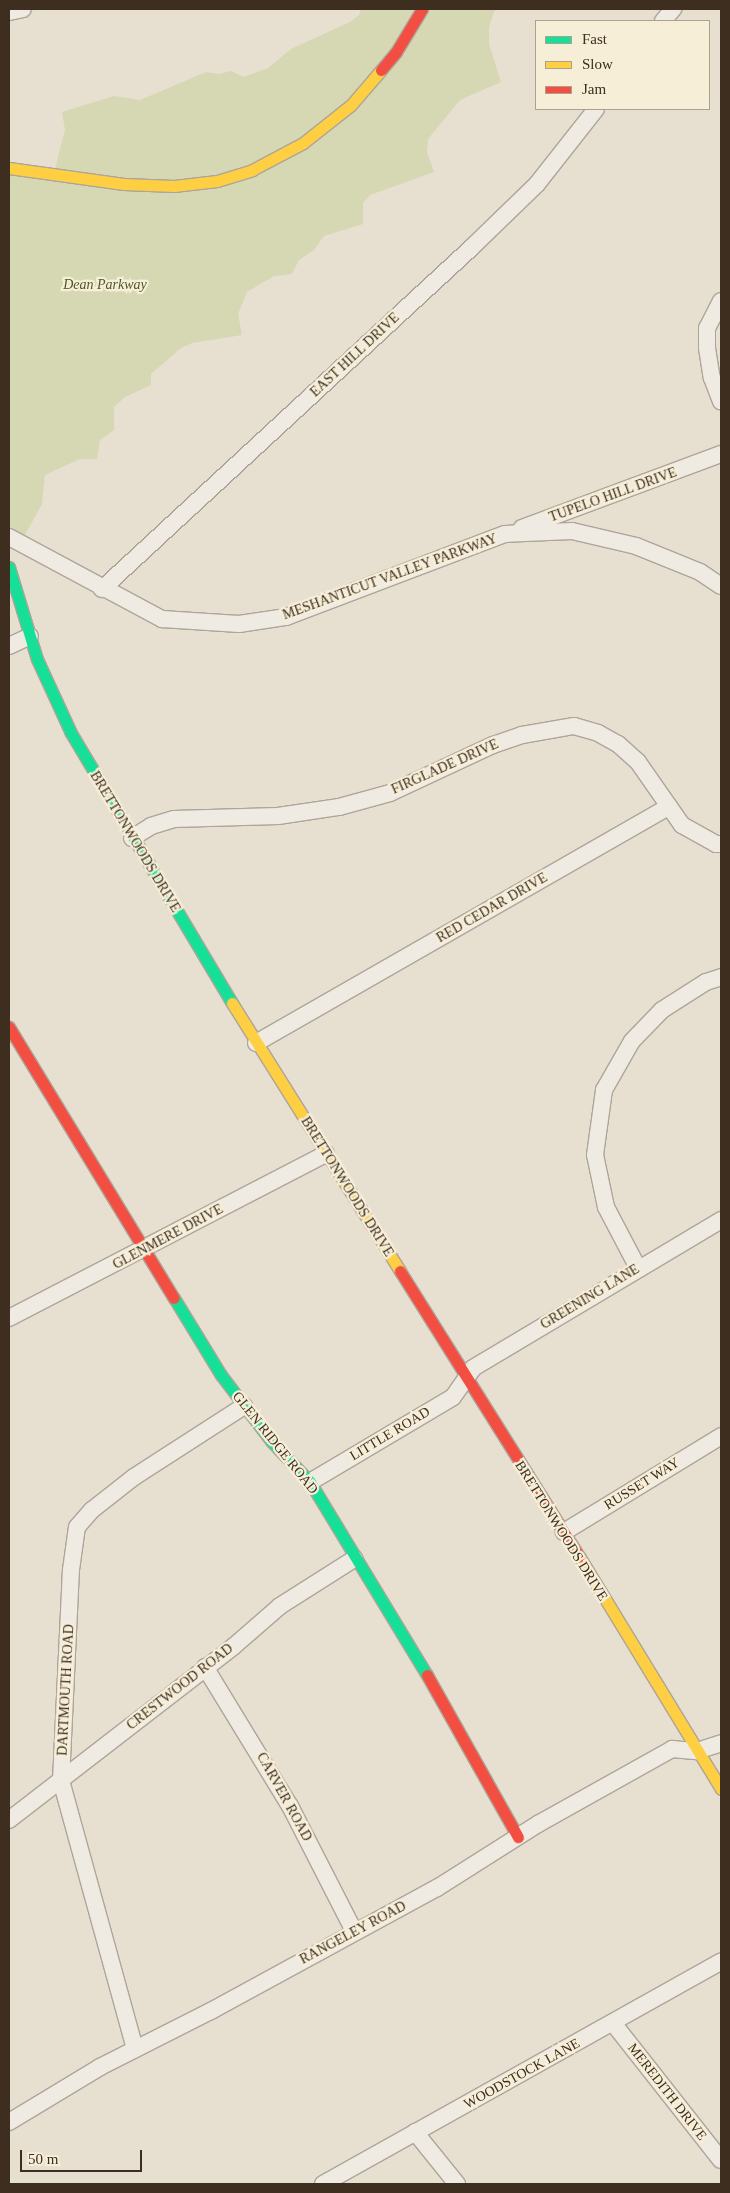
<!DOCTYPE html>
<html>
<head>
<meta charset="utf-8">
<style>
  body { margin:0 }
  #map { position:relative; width:730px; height:2193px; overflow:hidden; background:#e7e0d1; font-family:"Times New Roman",serif }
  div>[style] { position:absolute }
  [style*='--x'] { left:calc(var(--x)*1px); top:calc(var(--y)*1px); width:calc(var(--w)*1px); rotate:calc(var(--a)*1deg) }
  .green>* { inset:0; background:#d6d7b3 }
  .roads { filter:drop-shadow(1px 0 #ada599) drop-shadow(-1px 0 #ada599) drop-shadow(0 1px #ada599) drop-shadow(0 -1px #ada599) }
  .street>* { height:16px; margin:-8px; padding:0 8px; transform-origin:8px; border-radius:8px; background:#efebe3 }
  .fast>* { height:11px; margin:-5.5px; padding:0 5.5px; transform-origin:5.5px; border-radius:5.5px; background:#16e098 }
  .slow>* { height:11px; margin:-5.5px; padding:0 5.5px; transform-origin:5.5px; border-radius:5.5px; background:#ffcf43 }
  .jam>* { height:11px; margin:-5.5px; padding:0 5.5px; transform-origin:5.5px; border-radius:5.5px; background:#f24e42 }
  span { translate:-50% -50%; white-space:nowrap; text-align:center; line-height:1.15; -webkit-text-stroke:4.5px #f7eed8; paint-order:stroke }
  .park-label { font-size:14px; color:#4d5a26; font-style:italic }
  .street-label { font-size:14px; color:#3d2e20 }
  .frame { position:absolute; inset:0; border:10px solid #3d2e20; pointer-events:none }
  .legend { position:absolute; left:535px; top:20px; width:175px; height:90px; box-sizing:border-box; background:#f7eed8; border:1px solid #ada18e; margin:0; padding:6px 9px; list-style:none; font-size:15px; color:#3d2e20 }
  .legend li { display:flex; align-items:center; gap:10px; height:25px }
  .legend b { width:25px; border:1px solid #ada18e }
  .scale { position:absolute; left:20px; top:2150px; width:122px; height:22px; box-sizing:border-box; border:2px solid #3d2e20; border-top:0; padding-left:6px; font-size:15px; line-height:18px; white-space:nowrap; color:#3d2e20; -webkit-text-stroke:4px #f7eed8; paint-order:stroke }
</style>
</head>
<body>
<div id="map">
  <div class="green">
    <div style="clip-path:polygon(361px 9px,495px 9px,489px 27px,489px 44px,501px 82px,460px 100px,428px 139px,427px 152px,434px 172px,370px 195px,363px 203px,363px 224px,324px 236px,314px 250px,299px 260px,292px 274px,274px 276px,247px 292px,238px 314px,242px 335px,192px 343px,181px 348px,151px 374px,151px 385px,125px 397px,114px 407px,114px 430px,100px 440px,97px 459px,80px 459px,45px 475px,42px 504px,20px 544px,9px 538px,9px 170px,54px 173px,65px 130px,62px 112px,114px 96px,140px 100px,206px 72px,219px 74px,231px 71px,244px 77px,268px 68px,291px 49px,350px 22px,359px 15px)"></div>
  </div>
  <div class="roads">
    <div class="street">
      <div style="--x:9;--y:12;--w:14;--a:-12"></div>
      <div style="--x:663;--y:21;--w:16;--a:-50"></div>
      <div style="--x:721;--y:301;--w:30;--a:117"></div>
      <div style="--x:707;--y:328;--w:20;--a:90"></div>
      <div style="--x:707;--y:348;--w:30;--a:81"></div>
      <div style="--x:712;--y:378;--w:25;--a:69"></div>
      <div style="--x:522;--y:528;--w:212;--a:-20.4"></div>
      <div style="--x:9;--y:537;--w:174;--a:28.2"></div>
      <div style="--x:162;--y:619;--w:77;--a:3.7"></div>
      <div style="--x:239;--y:624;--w:48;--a:-8.5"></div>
      <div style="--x:286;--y:617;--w:234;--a:-20.8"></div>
      <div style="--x:505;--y:534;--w:67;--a:-2.6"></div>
      <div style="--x:572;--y:531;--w:66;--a:13.2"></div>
      <div style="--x:636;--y:546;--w:69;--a:22.1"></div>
      <div style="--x:700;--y:572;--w:25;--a:34"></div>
      <div style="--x:102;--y:589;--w:502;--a:-42.74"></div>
      <div style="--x:471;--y:248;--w:92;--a:-44.1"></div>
      <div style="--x:537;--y:184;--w:95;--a:-51.8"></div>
      <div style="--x:9;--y:646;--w:23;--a:-25"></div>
      <div style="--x:132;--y:838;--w:22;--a:-32"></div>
      <div style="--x:151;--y:826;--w:24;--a:-17"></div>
      <div style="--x:174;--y:819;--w:104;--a:-1.7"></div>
      <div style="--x:278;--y:816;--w:62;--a:-8.4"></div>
      <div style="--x:339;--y:807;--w:53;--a:-15.4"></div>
      <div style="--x:390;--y:793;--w:114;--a:-25"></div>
      <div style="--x:493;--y:745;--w:31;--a:-19"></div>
      <div style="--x:522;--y:735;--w:53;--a:-9.8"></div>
      <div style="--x:574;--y:726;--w:25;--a:16"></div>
      <div style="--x:598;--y:733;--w:23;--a:29"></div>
      <div style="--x:618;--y:744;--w:27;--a:42"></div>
      <div style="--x:638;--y:762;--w:77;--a:55.1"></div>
      <div style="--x:682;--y:825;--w:39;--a:29"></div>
      <div style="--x:716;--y:844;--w:5;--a:0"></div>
      <div style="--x:256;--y:1043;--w:476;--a:-29.8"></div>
      <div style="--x:638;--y:1268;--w:69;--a:-117.7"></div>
      <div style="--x:606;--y:1207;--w:53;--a:-101.9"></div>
      <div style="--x:595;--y:1155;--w:66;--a:-82.1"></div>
      <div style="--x:604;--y:1090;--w:56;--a:-60.3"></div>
      <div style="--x:632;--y:1041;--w:43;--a:-45.9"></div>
      <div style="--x:662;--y:1010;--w:52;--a:-32.5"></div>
      <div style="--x:706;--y:982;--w:16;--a:-18"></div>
      <div style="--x:9;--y:1318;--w:357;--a:-27.4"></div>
      <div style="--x:310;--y:1482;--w:166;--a:-30.7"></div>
      <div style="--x:453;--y:1397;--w:35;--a:-55"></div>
      <div style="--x:473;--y:1368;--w:289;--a:-30.8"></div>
      <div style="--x:564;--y:1532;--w:184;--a:-31.4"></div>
      <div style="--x:205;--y:1667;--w:163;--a:58.6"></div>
      <div style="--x:290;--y:1806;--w:140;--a:62.9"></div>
      <div style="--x:9;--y:1820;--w:284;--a:-37.7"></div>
      <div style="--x:234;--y:1646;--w:61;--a:-41"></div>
      <div style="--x:280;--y:1606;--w:88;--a:-32.4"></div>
      <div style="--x:613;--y:2023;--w:174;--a:51.8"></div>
      <div style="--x:135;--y:2049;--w:278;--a:-105.4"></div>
      <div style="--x:61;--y:1781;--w:211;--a:-87.3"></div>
      <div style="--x:71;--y:1570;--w:43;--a:-82.1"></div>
      <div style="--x:77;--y:1527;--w:23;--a:-49"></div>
      <div style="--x:92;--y:1510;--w:53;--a:-38.2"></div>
      <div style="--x:134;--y:1477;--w:131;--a:-32.8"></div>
      <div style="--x:9;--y:2122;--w:106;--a:-31.1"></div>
      <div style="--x:100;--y:2067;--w:124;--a:-26.8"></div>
      <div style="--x:211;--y:2011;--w:257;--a:-28.6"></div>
      <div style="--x:437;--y:1888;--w:120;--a:-32.4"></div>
      <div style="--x:538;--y:1824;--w:154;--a:-29.2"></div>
      <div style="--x:672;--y:1749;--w:25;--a:5"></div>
      <div style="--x:697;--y:1751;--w:25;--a:-18"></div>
      <div style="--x:415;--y:2132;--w:67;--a:51.1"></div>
      <div style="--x:323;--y:2184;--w:456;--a:-29.2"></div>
    </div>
    <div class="fast">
      <div style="--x:9;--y:567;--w:96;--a:73.1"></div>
      <div style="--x:37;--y:659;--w:81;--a:65.3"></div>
      <div style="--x:71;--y:733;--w:314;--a:59.2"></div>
      <div style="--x:174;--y:1298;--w:90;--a:58.6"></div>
      <div style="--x:221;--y:1375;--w:84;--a:52.7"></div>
      <div style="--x:272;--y:1442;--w:55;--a:46.5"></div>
      <div style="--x:310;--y:1482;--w:226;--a:58.8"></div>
    </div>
    <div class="slow">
      <div style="--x:9;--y:168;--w:116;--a:7.9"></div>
      <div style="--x:124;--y:184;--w:50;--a:2.3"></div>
      <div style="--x:174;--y:186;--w:43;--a:-6.6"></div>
      <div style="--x:217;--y:181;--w:37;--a:-17"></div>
      <div style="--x:252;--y:170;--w:58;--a:-27.9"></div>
      <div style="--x:303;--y:143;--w:61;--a:-38.4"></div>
      <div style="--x:351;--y:105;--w:46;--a:-49.4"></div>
      <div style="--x:232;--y:1003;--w:316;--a:57.9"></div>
      <div style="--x:579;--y:1556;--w:273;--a:58.6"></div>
    </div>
    <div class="jam">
      <div style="--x:381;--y:70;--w:23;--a:-50"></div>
      <div style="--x:396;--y:52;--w:50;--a:-58.8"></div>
      <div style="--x:9;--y:1027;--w:317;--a:58.7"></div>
      <div style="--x:400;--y:1271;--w:337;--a:57.9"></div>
      <div style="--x:427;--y:1675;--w:186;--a:60.7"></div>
    </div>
  </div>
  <div class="park-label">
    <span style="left:105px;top:285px">Dean Parkway</span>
  </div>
  <div class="street-label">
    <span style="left:355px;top:355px;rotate:-43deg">EAST HILL DRIVE</span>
    <span style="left:613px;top:495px;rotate:-20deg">TUPELO HILL DRIVE</span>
    <span style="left:390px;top:577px;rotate:-20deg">MESHANTICUT VALLEY PARKWAY</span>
    <span style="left:445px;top:767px;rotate:-24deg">FIRGLADE DRIVE</span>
    <span style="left:135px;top:842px;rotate:59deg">BRETTONWOODS DRIVE</span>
    <span style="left:492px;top:908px;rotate:-30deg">RED CEDAR DRIVE</span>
    <span style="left:347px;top:1187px;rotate:58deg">BRETTONWOODS DRIVE</span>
    <span style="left:168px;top:1237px;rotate:-28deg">GLENMERE DRIVE</span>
    <span style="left:590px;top:1297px;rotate:-31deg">GREENING LANE</span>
    <span style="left:390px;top:1434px;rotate:-31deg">LITTLE ROAD</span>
    <span style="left:275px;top:1443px;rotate:51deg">GLEN RIDGE ROAD</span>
    <span style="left:642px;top:1484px;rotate:-32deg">RUSSET WAY</span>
    <span style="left:561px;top:1531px;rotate:58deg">BRETTONWOODS DRIVE</span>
    <span style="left:180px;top:1687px;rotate:-38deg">CRESTWOOD ROAD</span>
    <span style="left:66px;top:1690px;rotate:-87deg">DARTMOUTH ROAD</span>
    <span style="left:284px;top:1797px;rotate:61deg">CARVER ROAD</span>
    <span style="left:353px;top:1933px;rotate:-28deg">RANGELEY ROAD</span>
    <span style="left:522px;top:2074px;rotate:-29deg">WOODSTOCK LANE</span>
    <span style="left:667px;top:2092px;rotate:52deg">MEREDITH DRIVE</span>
  </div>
  <div class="frame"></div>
  <ul class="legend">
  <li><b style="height:6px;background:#16e098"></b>Fast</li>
  <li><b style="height:6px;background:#ffcf43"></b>Slow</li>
  <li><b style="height:6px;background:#f24e42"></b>Jam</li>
  </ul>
  <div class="scale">50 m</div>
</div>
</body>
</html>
